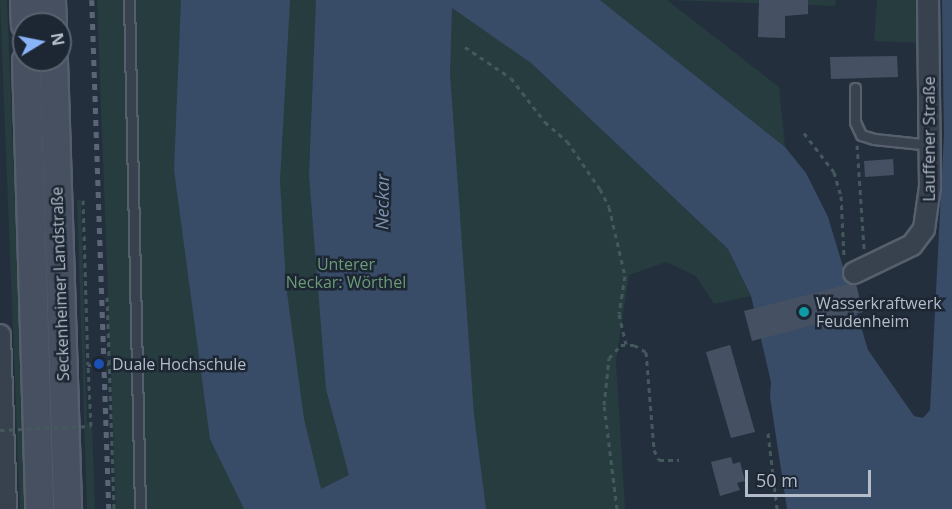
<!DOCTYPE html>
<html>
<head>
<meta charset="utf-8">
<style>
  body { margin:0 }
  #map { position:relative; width:952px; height:509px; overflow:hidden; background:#242f3e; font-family:"Open Sans",sans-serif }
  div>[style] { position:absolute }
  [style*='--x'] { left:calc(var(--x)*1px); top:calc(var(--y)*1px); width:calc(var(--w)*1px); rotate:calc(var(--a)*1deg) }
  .green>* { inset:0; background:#263c3f }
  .water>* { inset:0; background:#394c67 }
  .building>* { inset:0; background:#455162 }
  .path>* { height:3px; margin-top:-1.5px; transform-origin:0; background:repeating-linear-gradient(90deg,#44595c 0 4.5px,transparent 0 9px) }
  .roads { filter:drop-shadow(2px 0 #565f6c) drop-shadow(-2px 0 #565f6c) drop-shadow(0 2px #565f6c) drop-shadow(0 -2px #565f6c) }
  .lane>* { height:9px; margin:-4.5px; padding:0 4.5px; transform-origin:4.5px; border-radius:4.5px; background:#38414e }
  .street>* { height:20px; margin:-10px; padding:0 10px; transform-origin:10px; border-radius:10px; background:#38414e }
  .secondary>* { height:27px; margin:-13.5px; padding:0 13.5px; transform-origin:13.5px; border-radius:13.5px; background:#465061 }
  .rail>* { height:4.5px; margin-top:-2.25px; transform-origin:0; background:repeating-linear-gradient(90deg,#5a6575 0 6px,transparent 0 12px) }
  .path-bridge>* { height:3px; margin-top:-1.5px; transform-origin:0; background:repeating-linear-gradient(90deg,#44595c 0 4.5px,transparent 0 9px) }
  .dots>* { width:16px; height:16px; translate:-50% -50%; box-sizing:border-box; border:3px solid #1d2633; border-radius:50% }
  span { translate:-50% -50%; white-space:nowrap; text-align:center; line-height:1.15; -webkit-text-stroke:5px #1d2633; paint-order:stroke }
  .street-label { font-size:16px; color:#b4bcc9 }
  .park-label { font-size:16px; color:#6b9a76 }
  .poi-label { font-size:16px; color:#b4bcc9 }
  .left { translate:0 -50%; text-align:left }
  .water-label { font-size:18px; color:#7c92b1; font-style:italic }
  .north { position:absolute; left:12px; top:12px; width:60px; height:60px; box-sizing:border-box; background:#1d2633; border:2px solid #59626f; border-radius:50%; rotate:80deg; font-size:16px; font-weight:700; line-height:24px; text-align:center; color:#b4bcc9 }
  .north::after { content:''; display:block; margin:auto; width:21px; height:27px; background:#8ab4f8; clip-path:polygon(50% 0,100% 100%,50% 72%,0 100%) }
  .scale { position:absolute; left:745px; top:470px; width:126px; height:27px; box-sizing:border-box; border:3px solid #b4bcc9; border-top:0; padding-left:8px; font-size:18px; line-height:21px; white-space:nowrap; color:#b4bcc9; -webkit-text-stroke:4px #1d2633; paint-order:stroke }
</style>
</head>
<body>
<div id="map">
  <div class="green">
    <div style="clip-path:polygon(0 0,7px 0,27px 509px,20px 509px)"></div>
    <div style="clip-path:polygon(97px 0,424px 0,450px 52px,452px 8px,531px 63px,728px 249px,751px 296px,714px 304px,696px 276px,666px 262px,629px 275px,616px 361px,625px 509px,116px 509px)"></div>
    <div style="clip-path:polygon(600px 0,667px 0,779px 87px,785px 147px)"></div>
    <div style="clip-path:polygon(669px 0,836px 0,835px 6px)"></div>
    <div style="clip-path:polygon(877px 0,923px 0,923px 43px,874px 41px)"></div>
    <div style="clip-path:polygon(77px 200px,81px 200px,87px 423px,92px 423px,95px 509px,87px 509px)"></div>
  </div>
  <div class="water">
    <div style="clip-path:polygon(181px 0,290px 0,280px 181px,286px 285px,304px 419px,321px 489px,349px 475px,326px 389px,309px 175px,316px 0,600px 0,785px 147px,806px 173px,828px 217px,868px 350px,914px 416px,923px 418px,930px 410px,944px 135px,942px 0,952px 0,952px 509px,787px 509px,770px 397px,771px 382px,751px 296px,728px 249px,531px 63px,452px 8px,450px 73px,474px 415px,486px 509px,244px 509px,210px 439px,174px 170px)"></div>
  </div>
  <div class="building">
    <div style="clip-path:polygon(759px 0,808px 0,808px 14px,785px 16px,785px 38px,758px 37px)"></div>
    <div style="clip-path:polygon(897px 56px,898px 77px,831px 79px,830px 57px)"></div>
    <div style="clip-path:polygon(893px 159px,894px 175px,865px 177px,864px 161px)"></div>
    <div style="clip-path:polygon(850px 284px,856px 284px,863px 312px,752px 341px,744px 311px)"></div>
    <div style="clip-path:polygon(730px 345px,755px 432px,731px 438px,706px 352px)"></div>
    <div style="clip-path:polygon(731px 457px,733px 464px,740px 462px,745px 481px,737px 483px,740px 490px,720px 496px,711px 462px)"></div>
  </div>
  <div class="path">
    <div style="--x:465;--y:47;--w:55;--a:34"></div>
    <div style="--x:511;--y:78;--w:56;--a:52.3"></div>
    <div style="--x:545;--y:122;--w:29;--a:41"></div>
    <div style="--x:567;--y:141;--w:58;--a:55.5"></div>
    <div style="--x:600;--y:189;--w:20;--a:63"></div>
    <div style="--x:609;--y:207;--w:71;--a:76.9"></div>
    <div style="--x:625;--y:276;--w:38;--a:99"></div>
    <div style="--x:619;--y:314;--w:31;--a:77"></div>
    <div style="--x:804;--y:133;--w:49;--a:52.4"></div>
    <div style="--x:834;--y:172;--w:25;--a:74"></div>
    <div style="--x:841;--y:196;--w:62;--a:87.2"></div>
    <div style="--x:857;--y:145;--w:104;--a:86.1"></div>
    <div style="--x:83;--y:200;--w:165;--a:88.3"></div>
    <div style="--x:107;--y:297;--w:212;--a:88.1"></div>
    <div style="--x:91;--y:426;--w:61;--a:-92.8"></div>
    <div style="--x:88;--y:365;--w:21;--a:-3"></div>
    <div style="--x:768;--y:433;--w:77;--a:83.2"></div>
    <div style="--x:617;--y:509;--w:105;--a:-97.1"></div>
    <div style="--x:604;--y:405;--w:47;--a:-83.9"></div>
    <div style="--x:609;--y:358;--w:18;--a:-47"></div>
    <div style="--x:621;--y:345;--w:13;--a:0"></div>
    <div style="--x:634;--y:345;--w:14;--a:30"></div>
    <div style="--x:646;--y:352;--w:98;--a:85.3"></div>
    <div style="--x:654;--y:450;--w:11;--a:63"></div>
    <div style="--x:659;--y:460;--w:20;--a:0"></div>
  </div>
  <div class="roads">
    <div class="lane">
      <div style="--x:129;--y:0;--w:509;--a:88.76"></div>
      <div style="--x:855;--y:88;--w:34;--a:90"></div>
      <div style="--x:855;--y:122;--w:14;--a:65"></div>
      <div style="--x:861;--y:135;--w:14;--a:17"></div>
      <div style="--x:874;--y:139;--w:57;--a:6"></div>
    </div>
    <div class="street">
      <div style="--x:854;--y:273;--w:64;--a:-25.8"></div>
      <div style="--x:912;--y:245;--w:20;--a:-53"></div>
      <div style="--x:924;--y:229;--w:42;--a:-81.9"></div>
      <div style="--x:930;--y:187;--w:187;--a:-90.6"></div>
      <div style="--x:0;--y:335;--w:174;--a:88"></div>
    </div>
    <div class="secondary">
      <div style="--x:24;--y:0;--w:24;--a:88"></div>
      <div style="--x:51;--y:0;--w:24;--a:88"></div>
      <div style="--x:26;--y:60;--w:449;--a:88.3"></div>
      <div style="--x:53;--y:60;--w:449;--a:88.2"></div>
    </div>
  </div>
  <div class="rail">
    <div style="--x:92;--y:0;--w:509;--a:88.09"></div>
  </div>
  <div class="path-bridge">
    <div style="--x:0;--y:430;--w:91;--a:-2.5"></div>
  </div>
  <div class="dots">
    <div style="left:804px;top:312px;background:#0f9aa8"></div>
    <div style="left:99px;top:364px;background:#1a4fb4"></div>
  </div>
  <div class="street-label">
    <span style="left:929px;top:139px;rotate:-90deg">Lauffener Straße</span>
    <span style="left:60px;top:284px;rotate:-92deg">Seckenheimer Landstraße</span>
  </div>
  <div class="park-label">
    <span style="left:346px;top:273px">Unterer<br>Neckar: Wörthel</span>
  </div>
  <div class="poi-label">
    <span class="left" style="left:816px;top:312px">Wasserkraftwerk<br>Feudenheim</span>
    <span class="left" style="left:112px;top:364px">Duale Hochschule</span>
  </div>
  <div class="water-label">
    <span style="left:382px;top:202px;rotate:-89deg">Neckar</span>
  </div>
  <div class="north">N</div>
  <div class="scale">50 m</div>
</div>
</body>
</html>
